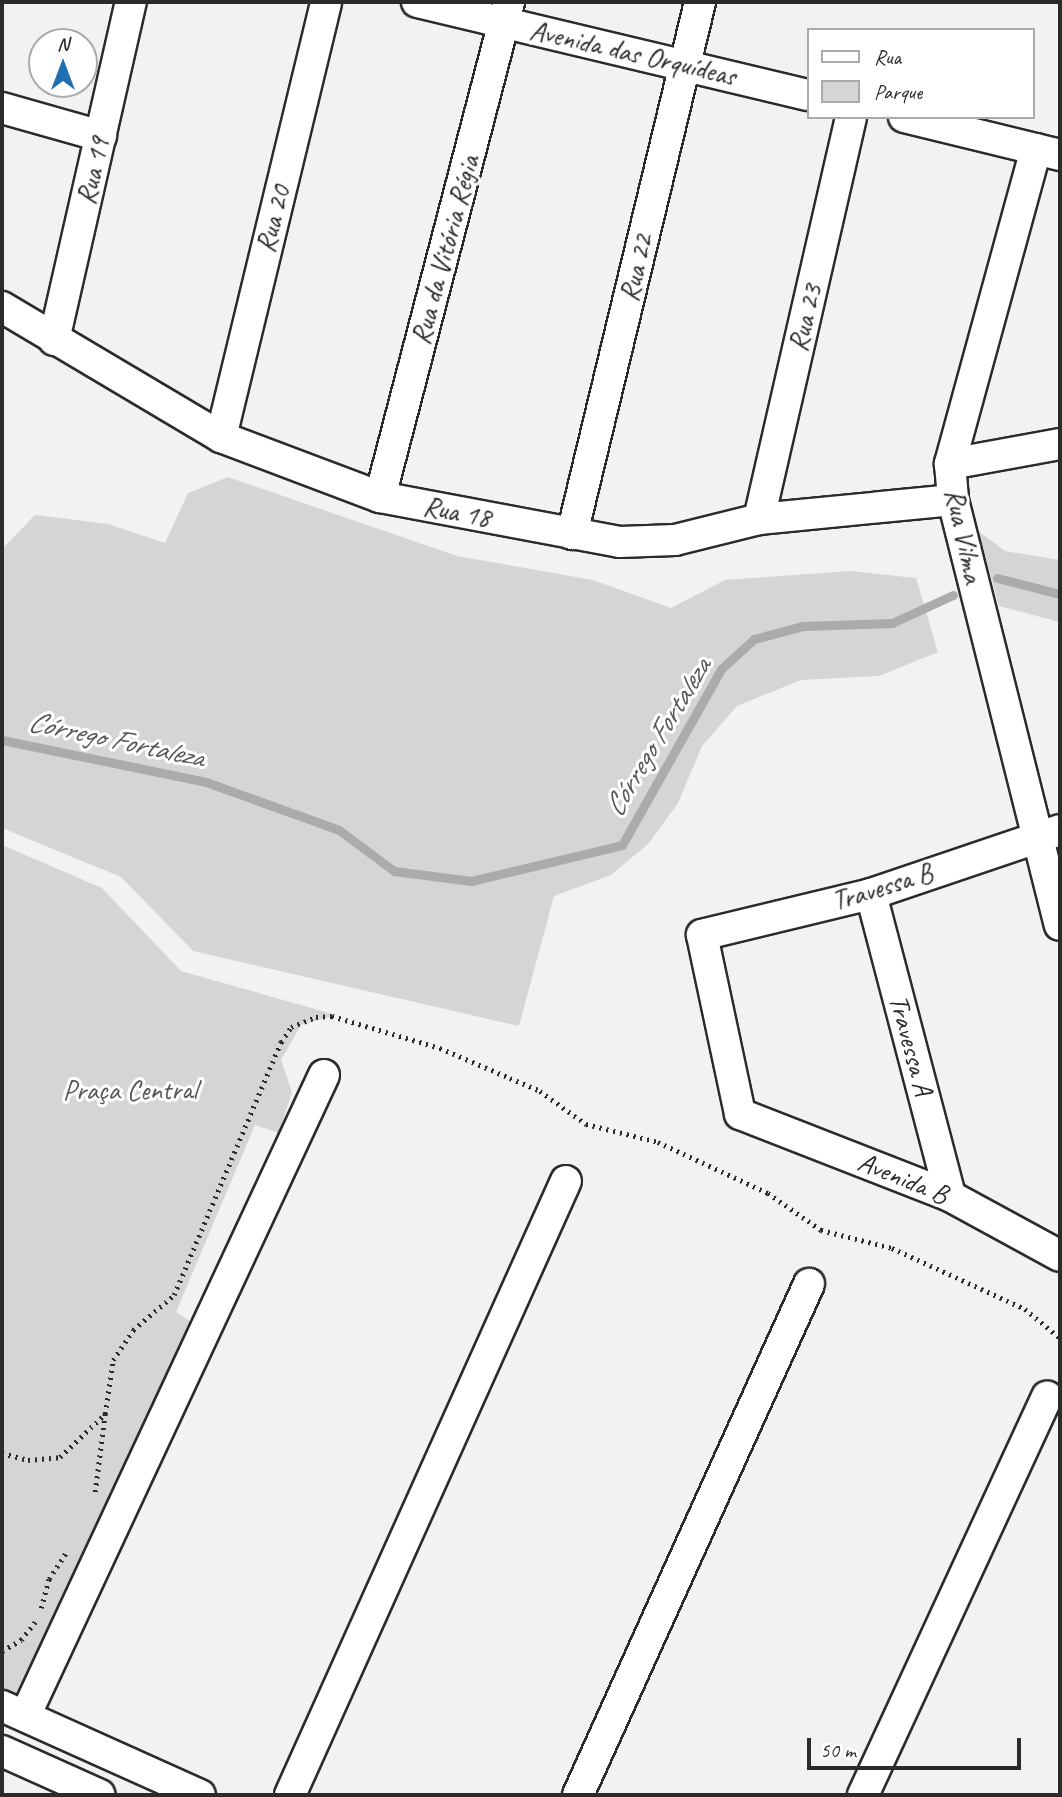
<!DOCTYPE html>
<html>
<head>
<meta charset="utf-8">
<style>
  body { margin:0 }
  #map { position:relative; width:1062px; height:1797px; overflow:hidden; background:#f2f2f2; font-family:Caveat,sans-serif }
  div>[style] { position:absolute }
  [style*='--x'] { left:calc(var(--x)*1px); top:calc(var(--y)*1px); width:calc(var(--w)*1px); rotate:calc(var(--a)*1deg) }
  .green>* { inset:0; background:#d5d5d5 }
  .stream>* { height:9px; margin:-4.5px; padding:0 4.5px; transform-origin:4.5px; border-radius:4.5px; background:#ababab }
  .path>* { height:4.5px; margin-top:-2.25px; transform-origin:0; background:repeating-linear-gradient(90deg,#2b2b2b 0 2px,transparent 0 7px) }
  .roads { filter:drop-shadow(2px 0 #2b2b2b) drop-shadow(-2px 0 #2b2b2b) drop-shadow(0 2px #2b2b2b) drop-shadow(0 -2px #2b2b2b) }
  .minor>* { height:30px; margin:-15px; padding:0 15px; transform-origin:15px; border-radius:15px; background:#fff }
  span { translate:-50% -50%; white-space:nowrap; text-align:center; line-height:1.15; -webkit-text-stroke:6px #fff; paint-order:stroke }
  .street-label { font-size:28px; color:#2b2b2b }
  .park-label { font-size:28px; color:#565656 }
  .water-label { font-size:30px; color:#585858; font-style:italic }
  .frame { position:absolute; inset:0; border:4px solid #2b2b2b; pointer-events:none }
  .legend { position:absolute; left:807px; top:28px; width:228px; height:91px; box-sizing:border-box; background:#fff; border:2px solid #aaa; margin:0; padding:9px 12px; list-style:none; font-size:21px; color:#2b2b2b }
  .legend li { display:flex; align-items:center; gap:14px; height:35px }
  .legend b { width:35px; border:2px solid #aaa }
  .north { position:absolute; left:28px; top:28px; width:70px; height:70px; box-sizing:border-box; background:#fff; border:2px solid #aaa; border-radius:50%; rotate:0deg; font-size:19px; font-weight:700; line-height:28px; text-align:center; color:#2b2b2b }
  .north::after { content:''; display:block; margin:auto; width:24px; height:32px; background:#1f6fb2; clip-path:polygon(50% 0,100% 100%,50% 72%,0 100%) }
  .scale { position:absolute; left:807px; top:1738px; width:214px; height:32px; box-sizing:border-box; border:4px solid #2b2b2b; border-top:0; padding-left:9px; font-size:21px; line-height:24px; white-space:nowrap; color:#2b2b2b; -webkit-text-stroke:5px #fff; paint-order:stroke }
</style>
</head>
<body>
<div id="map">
  <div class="green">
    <div style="clip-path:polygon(228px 477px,457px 556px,593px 580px,671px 608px,725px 580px,851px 571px,916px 578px,938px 652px,879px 676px,801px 680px,737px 706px,702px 746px,678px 803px,648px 844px,611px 875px,554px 896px,519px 1026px,193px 951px,121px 877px,2px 828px,2px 549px,35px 515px,108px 524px,165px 543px,188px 493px)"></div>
    <div style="clip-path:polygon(978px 531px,1005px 551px,1060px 560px,1060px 622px,999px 606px)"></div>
    <div style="clip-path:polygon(2px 845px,102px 888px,181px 971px,336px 1015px,301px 1025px,281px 1060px,292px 1092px,279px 1133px,255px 1125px,176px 1312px,194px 1324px,27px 1691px,12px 1694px,2px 1694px)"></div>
  </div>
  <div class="stream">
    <div style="--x:997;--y:578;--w:65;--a:14.3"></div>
    <div style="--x:2;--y:740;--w:208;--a:11.6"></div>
    <div style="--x:206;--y:782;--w:141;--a:19.8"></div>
    <div style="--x:339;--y:830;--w:69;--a:36.7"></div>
    <div style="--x:394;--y:871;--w:78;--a:7.4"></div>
    <div style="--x:471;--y:881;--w:155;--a:-13.4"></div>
    <div style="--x:622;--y:845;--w:202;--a:-60.6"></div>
    <div style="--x:721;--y:669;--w:45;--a:-42.3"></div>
    <div style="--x:754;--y:639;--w:51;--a:-14.9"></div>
    <div style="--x:803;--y:626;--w:89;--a:-1.9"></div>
    <div style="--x:892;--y:623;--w:67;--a:-24.7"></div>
  </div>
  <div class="path">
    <div style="--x:2;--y:1453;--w:27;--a:15"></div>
    <div style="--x:28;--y:1460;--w:32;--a:-5"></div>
    <div style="--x:60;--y:1457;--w:62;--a:-43.7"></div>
    <div style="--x:105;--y:1414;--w:55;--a:-81.6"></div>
    <div style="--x:113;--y:1360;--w:36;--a:-56"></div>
    <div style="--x:133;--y:1330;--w:54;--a:-40.5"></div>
    <div style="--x:174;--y:1295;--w:275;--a:-67.1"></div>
    <div style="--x:281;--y:1042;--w:18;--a:-56"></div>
    <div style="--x:291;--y:1027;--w:27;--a:-22"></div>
    <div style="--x:316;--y:1017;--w:16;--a:-4"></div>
    <div style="--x:332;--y:1016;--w:113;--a:16.5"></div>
    <div style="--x:440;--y:1048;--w:76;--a:23.2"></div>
    <div style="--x:510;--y:1078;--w:33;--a:23"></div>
    <div style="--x:540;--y:1091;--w:57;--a:35.7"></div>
    <div style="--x:586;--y:1124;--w:74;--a:14"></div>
    <div style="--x:658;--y:1142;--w:121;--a:24.9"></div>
    <div style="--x:768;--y:1193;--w:65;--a:34.9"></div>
    <div style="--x:821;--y:1230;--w:73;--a:14.2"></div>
    <div style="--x:892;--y:1248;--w:146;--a:24.6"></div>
    <div style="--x:1025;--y:1309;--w:45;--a:39.6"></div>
    <div style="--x:95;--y:1492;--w:79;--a:-82.7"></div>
    <div style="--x:41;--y:1608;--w:30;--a:-75"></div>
    <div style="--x:49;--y:1579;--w:31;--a:-57"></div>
    <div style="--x:2;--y:1651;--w:22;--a:-30"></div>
    <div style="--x:21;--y:1640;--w:23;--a:-52"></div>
  </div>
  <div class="roads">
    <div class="minor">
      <div style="--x:417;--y:2;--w:402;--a:13.4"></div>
      <div style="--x:2;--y:108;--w:103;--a:15.8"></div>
      <div style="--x:904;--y:117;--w:161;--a:13.7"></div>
      <div style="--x:1036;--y:149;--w:327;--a:105.3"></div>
      <div style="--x:950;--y:464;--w:36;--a:85"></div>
      <div style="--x:953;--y:500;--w:438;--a:75.9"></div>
      <div style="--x:2;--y:307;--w:255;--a:30.7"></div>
      <div style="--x:221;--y:437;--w:170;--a:20.7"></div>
      <div style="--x:380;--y:497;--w:244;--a:10.6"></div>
      <div style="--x:620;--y:542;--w:55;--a:-2.1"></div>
      <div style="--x:675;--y:540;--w:87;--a:-14"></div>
      <div style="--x:759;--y:519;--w:195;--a:-5.6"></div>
      <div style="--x:54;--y:340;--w:347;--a:-77.2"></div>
      <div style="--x:221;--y:437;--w:447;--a:-76.4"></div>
      <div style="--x:950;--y:464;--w:112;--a:-10.3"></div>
      <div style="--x:380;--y:497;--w:512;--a:-75.39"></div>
      <div style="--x:759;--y:519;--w:412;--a:-77.1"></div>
      <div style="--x:572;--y:534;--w:547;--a:-76.47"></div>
      <div style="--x:1060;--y:830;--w:200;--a:161.3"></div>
      <div style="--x:871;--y:894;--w:174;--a:166.4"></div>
      <div style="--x:702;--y:935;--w:183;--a:78"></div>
      <div style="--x:740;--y:1114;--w:225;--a:21.3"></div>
      <div style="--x:950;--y:1196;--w:125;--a:28.6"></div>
      <div style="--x:871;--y:894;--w:312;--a:75.3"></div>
      <div style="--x:2;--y:1706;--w:217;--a:24.2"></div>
      <div style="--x:26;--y:1714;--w:705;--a:-65"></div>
      <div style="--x:2;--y:1751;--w:107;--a:24.2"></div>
      <div style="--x:290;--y:1795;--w:673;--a:-65.8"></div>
      <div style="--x:578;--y:1795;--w:561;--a:-65.67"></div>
      <div style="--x:863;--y:1795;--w:439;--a:-65.2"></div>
    </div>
  </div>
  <div class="street-label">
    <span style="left:633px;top:53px;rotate:13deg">Avenida das Orquídeas</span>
    <span style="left:93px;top:171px;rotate:-77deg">Rua 19</span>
    <span style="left:273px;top:219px;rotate:-76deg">Rua 20</span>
    <span style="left:445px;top:250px;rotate:-75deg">Rua da Vitória Régia</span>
    <span style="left:636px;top:268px;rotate:-77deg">Rua 22</span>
    <span style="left:805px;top:318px;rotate:-77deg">Rua 23</span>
    <span style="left:457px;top:512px;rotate:11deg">Rua 18</span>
    <span style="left:964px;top:536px;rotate:78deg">Rua Vilma</span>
    <span style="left:882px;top:887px;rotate:-17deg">Travessa B</span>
    <span style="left:911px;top:1045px;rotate:75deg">Travessa A</span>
    <span style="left:903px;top:1178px;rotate:22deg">Avenida B</span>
  </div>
  <div class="park-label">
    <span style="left:130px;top:1090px">Praça Central</span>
  </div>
  <div class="water-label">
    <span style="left:657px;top:737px;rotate:-59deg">Córrego Fortaleza</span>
    <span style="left:116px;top:739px;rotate:12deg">Córrego Fortaleza</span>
  </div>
  <div class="frame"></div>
  <ul class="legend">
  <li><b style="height:9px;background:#fff"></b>Rua</li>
  <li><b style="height:19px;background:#d5d5d5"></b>Parque</li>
  </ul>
  <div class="north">N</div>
  <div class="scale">50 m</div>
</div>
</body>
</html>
